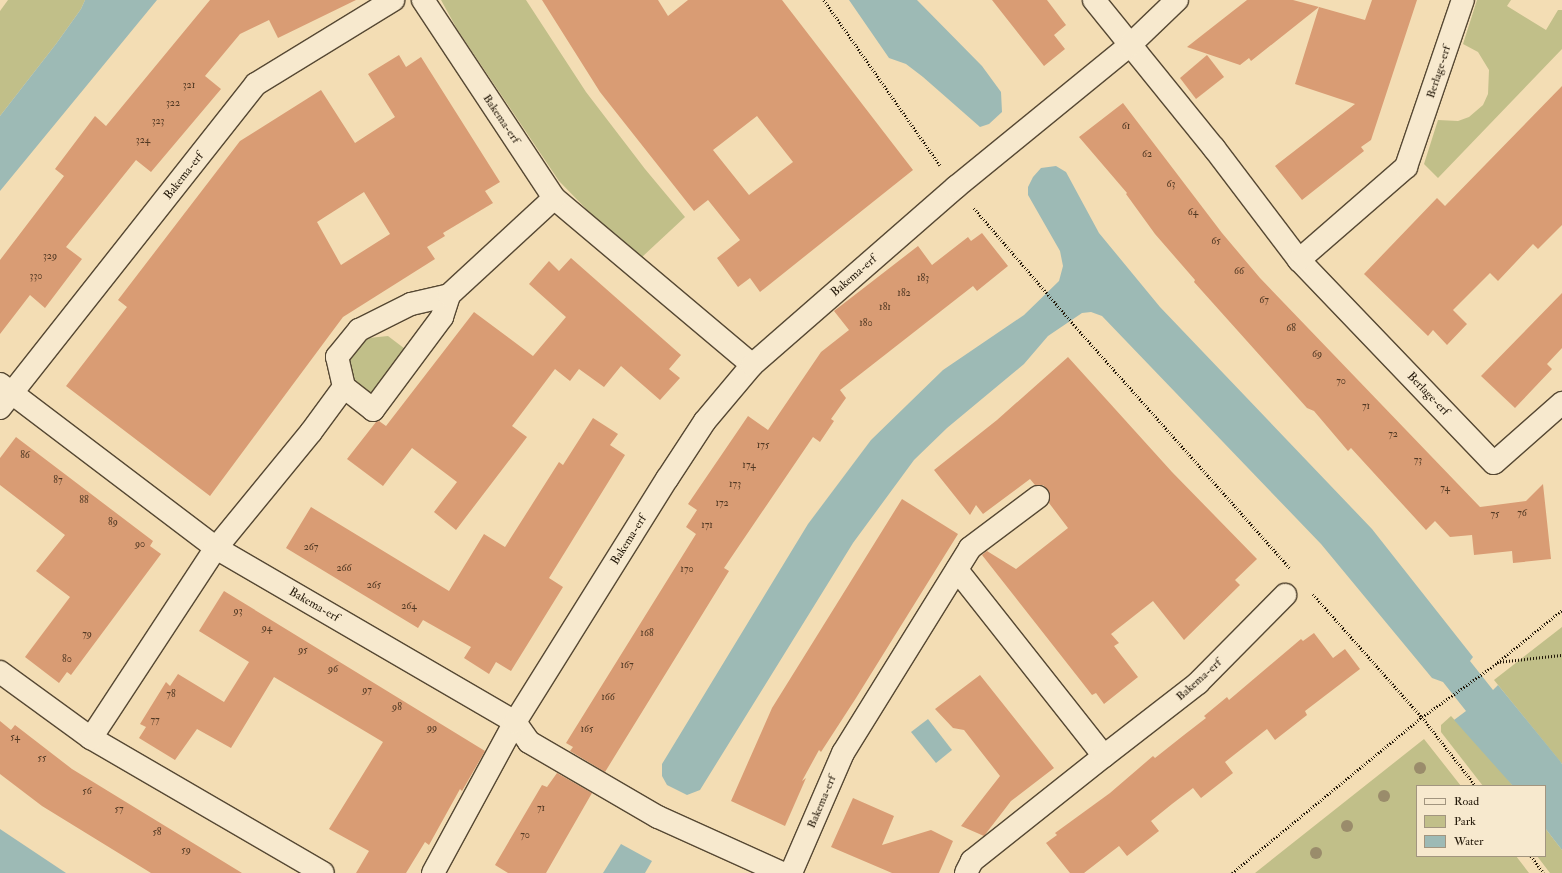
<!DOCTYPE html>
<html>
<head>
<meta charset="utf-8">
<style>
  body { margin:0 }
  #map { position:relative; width:1562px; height:873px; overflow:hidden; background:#f3ddb4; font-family:"IM FELL Double Pica",serif }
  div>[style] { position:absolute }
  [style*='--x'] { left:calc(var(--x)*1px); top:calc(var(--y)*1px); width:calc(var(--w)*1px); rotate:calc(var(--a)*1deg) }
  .green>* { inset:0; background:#c1bf89 }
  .water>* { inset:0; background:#9dbab5 }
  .building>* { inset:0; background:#d99c74 }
  .path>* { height:2.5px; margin-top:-1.25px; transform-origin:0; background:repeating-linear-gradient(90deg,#221708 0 1px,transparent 0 3px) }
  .roads { filter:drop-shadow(1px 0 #564833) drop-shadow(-1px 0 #564833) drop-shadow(0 1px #564833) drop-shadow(0 -1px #564833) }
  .street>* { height:22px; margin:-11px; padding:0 11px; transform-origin:11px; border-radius:11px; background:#f7e9ce }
  .trees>* { width:12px; height:12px; margin:-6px; border-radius:50%; background:#9a8c6b }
  span { translate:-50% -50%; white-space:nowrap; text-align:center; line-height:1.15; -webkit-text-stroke:3.5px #f7e9ce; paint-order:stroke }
  .number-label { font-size:10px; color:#503823 }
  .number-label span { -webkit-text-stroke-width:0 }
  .street-label { font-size:12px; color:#221708 }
  .legend { position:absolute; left:1416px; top:785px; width:130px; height:72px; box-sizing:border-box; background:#f7e9ce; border:1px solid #a2957f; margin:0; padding:5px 7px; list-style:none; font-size:12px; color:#221708 }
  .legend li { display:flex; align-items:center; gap:8px; height:20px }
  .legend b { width:20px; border:1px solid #a2957f }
</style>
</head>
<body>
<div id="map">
  <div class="green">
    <div style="clip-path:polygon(8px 0,85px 0,81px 9px,56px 44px,0 116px,0 11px)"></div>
    <div style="clip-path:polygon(441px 0,526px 0,586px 92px,645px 169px,685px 217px,642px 257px,596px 219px,559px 181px,457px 29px)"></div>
    <div style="clip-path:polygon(1477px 0,1511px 0,1507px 6px,1546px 30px,1558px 10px,1562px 10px,1562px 49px,1438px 178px,1424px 164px,1438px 120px,1458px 121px,1469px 117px,1483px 105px,1488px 94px,1489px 70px,1478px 52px,1463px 44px)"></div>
    <div style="clip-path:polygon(388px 336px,409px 352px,373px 399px,352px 383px,346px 356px,359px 339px)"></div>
    <div style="clip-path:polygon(1562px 627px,1562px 764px,1494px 680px)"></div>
    <div style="clip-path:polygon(1451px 716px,1499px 768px,1513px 786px,1483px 786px,1441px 732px,1441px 725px)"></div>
    <div style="clip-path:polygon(1424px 739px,1461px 786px,1417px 786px,1417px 856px,1516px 856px,1529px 873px,1255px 873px)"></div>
    <div style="clip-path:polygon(1545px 828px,1562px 850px,1562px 873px,1550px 873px,1537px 856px,1545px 856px)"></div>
  </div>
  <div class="water">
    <div style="clip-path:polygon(85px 0,157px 0,0 191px,0 116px,56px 44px,81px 9px)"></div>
    <div style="clip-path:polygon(849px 0,917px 0,982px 66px,1001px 92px,1002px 112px,989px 124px,980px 127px,923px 77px,906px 64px,889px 58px)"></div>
    <div style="clip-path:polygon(1056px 166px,1066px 172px,1099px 233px,1160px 307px,1372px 529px,1473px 657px,1470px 661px,1493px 690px,1498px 685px,1560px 761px,1562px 764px,1562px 850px,1545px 828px,1545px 786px,1513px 786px,1454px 720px,1466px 711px,1443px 682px,1432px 678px,1321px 544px,1102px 316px,1091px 312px,1082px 313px,1048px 336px,1024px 364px,947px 428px,914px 460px,853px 543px,700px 790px,687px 795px,667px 785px,662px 776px,662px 764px,808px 524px,871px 440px,943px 370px,1024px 315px,1059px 281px,1063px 266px,1060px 251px,1028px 195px,1028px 187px,1033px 177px,1041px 168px)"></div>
    <div style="clip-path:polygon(928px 719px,952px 750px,936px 763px,911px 732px)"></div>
    <div style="clip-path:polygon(0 829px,66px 873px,0 873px)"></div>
    <div style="clip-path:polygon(621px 844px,652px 861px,645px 873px,603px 873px)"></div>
  </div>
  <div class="building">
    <div style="clip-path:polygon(210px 0,356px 0,278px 38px,269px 20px,240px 34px,205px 76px,221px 89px,151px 172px,136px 160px,66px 247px,82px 259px,45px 308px,30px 295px,0 334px,0 260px,64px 176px,55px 169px,95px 116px,106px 126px)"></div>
    <div style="clip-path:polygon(evenodd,542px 0,658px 0,668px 16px,688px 0,782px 0,913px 170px,760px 292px,750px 278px,738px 287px,717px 258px,740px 240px,708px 200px,694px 211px,600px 92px,542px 0,757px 116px,793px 162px,749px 195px,713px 150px,757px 116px)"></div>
    <div style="clip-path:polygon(992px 0,1047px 0,1066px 25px,1054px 35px,1065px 49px,1044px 66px)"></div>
    <div style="clip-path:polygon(1247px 0,1293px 0,1319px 7px,1251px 61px,1249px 58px,1240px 65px,1187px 47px)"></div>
    <div style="clip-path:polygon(1372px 0,1417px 0,1371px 140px,1361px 147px,1364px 151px,1302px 200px,1275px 166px,1355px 104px,1295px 84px,1319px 7px,1365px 20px)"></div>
    <div style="clip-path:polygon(evenodd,399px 55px,406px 67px,421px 57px,500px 182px,485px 191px,493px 203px,443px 233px,445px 236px,427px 247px,435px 259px,343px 317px,210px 496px,66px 386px,127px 307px,118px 300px,240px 141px,321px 90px,355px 143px,395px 117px,368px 74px,399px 55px,364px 192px,390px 234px,341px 265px,317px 222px,364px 192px)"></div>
    <div style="clip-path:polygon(1207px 55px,1224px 77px,1196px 99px,1180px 78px)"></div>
    <div style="clip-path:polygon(1562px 86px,1562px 225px,1538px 249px,1533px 244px,1498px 281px,1490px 273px,1453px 310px,1467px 324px,1447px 345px,1433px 330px,1428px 336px,1364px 274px,1437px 198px,1445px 206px)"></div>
    <div style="clip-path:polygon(1123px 103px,1222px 233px,1260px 278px,1480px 507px,1526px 501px,1543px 484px,1551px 559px,1513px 563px,1512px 551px,1474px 555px,1472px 535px,1450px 537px,1435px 521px,1426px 530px,1351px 448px,1348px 451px,1314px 411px,1307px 408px,1194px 282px,1195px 280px,1155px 234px,1126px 194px,1127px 193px,1079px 137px)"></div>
    <div style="clip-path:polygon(982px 233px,1008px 266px,977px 291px,973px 286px,840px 390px,846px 398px,831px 419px,834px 421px,820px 442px,813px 437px,724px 568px,729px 571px,605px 772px,570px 751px,573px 747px,566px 743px,696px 534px,686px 527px,697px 510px,688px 504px,748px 416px,768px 430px,821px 352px,849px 330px,834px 311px,918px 246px,932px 265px,968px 237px,971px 241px)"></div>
    <div style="clip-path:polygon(571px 258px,681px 355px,669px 369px,680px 378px,660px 400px,621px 366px,604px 387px,579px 369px,570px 381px,555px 369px,512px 426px,527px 437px,456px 530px,434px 512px,457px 482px,412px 448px,383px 486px,347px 459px,376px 422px,379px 421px,386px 426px,474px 312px,533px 356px,566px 317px,529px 284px,549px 261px,559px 271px)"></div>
    <div style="clip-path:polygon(1562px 293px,1562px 348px,1547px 364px,1552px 369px,1515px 408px,1481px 376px)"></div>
    <div style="clip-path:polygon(1068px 357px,1172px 472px,1257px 559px,1235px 580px,1240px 585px,1184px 640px,1153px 601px,1111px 634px,1119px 643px,1114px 646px,1138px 677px,1104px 704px,1096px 693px,1092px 695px,982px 555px,987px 551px,1016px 569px,1068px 528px,1049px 503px,1050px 496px,1048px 490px,1043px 485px,1035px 485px,1030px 479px,983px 514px,976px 505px,970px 515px,934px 470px,997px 420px)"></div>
    <div style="clip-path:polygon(593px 418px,618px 434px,610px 445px,625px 455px,549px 578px,563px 587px,511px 671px,496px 662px,489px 674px,464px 658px,471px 647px,423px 620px,418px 628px,286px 548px,311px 507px,449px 591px,484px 534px,505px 547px,559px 462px,563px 465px)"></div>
    <div style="clip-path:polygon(16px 437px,153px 541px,150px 546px,161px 554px,71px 675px,67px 672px,59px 683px,25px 657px,70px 597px,36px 571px,65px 535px,0 485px,0 458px)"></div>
    <div style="clip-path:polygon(902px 499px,958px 534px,856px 698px,821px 752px,819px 750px,802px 781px,806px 778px,785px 826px,731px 801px,772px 708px)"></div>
    <div style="clip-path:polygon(224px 591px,485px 751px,462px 791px,460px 789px,429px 845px,425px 842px,406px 873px,356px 873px,369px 851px,329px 829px,383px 742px,274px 677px,231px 748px,197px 729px,175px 760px,139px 738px,146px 727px,140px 724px,166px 682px,170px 686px,178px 674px,224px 702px,249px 662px,199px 631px)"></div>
    <div style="clip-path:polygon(1314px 633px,1333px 658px,1345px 649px,1360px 669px,1305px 711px,1307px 715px,1275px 740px,1267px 729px,1225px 762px,1233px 773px,1201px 798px,1193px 788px,1172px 804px,1151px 821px,1159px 831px,1127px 856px,1119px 846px,1084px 873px,1070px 873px,1046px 843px,1057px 835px,1055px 833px,1110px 793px,1153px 756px,1155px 758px,1184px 735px,1206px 718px,1204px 716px,1227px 697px,1229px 700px,1301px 639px,1303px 641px)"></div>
    <div style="clip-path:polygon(980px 675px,1054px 768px,1011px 801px,984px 836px,961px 826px,1000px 776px,964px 730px,953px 728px,935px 709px)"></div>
    <div style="clip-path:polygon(0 721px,11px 730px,15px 725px,72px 769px,242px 873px,151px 873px,42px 806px,0 774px)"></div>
    <div style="clip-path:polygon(557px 773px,592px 793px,546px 873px,508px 873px,495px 865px,542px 785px,547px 787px)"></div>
    <div style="clip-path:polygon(853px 798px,894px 816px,882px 845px,931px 830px,953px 841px,939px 873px,892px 873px,831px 847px)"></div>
  </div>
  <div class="path">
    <div style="--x:824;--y:0;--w:202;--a:54.9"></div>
    <div style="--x:974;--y:208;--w:157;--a:49.4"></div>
    <div style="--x:1076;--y:327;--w:322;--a:48.4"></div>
    <div style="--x:1313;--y:594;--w:164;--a:48.5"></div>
    <div style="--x:1422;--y:717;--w:88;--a:52"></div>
    <div style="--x:1497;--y:662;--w:65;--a:-6.1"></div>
    <div style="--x:1531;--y:856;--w:21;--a:53"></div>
    <div style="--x:1232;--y:873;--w:246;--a:-39.4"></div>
    <div style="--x:1422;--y:717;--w:87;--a:-35.7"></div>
    <div style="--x:1493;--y:666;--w:89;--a:-39.1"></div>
  </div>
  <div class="roads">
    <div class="street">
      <div style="--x:423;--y:0;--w:237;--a:56.5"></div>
      <div style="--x:554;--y:198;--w:259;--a:40.1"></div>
      <div style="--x:1094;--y:0;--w:191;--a:51"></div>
      <div style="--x:1214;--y:148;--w:141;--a:52.8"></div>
      <div style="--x:1299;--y:260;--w:281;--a:46.2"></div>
      <div style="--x:1494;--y:463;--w:91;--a:-41.4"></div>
      <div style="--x:1299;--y:260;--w:142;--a:-41"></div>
      <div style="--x:1406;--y:167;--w:176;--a:-71.2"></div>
      <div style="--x:0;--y:384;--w:271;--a:37.2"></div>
      <div style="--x:216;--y:548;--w:346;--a:30.2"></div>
      <div style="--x:515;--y:722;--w:24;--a:55"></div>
      <div style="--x:529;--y:742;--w:149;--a:30.2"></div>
      <div style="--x:658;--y:817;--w:136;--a:24.3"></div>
      <div style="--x:344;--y:387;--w:37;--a:38"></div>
      <div style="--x:373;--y:410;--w:116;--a:-53.4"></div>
      <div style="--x:442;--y:317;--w:23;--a:-72"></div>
      <div style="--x:0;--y:408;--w:413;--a:-51.7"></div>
      <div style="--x:256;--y:84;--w:161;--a:-31.5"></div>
      <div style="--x:957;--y:570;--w:237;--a:51.7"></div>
      <div style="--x:1104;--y:756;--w:169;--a:141.5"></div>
      <div style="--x:972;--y:861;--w:13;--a:117"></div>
      <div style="--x:0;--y:672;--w:112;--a:36"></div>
      <div style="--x:91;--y:738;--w:268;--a:30.2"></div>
      <div style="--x:91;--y:738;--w:227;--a:-56.7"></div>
      <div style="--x:216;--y:548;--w:150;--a:-50.7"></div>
      <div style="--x:311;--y:432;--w:56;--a:-53.7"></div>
      <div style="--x:344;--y:387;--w:31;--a:-103"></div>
      <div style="--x:337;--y:357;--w:35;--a:-51"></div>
      <div style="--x:359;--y:330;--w:58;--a:-26.6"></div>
      <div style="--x:411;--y:304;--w:39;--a:-13"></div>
      <div style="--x:449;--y:295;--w:143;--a:-42.7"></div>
      <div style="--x:1104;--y:756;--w:119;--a:-37.8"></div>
      <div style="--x:1198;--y:683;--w:124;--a:-45.3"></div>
      <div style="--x:433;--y:873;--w:172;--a:-61.5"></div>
      <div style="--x:515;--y:722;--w:287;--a:-58"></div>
      <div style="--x:667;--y:479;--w:69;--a:-56.8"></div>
      <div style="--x:705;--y:421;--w:73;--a:-50"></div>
      <div style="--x:752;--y:365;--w:271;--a:-41.1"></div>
      <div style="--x:956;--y:187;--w:225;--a:-39.2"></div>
      <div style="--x:1130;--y:45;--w:65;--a:-43.8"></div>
      <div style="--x:791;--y:873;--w:131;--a:-66.6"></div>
      <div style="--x:843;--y:753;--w:241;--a:-58.2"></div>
      <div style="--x:970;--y:548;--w:85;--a:-36.9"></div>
    </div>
  </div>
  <div class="trees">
    <div style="left:1420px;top:768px"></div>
    <div style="left:1384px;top:796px"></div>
    <div style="left:1347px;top:826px"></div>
    <div style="left:1316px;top:853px"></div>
  </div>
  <div class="number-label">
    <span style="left:189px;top:86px">321</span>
    <span style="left:173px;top:104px">322</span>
    <span style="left:158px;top:122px">323</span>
    <span style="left:1126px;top:127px">61</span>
    <span style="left:143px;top:141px">324</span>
    <span style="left:1147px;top:155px">62</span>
    <span style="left:1171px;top:185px">63</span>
    <span style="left:1193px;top:213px">64</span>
    <span style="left:1216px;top:242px">65</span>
    <span style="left:50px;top:257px">329</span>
    <span style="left:1239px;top:272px">66</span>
    <span style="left:36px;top:277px">330</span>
    <span style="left:923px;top:279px">183</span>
    <span style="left:904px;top:294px">182</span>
    <span style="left:1264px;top:301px">67</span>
    <span style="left:885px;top:308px">181</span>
    <span style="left:866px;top:324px">180</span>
    <span style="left:1291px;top:329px">68</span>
    <span style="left:1317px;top:355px">69</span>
    <span style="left:1341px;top:382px">70</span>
    <span style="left:1366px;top:407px">71</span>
    <span style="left:1393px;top:435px">72</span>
    <span style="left:763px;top:446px">175</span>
    <span style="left:25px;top:456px">86</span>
    <span style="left:1418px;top:461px">73</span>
    <span style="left:749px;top:466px">174</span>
    <span style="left:58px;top:481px">87</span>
    <span style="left:735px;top:485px">173</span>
    <span style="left:1445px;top:489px">74</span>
    <span style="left:84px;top:501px">88</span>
    <span style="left:722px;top:504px">172</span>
    <span style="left:1522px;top:514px">76</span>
    <span style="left:1495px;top:515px">75</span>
    <span style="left:113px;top:523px">89</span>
    <span style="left:707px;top:526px">171</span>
    <span style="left:140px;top:545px">90</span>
    <span style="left:311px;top:548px">267</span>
    <span style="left:344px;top:569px">266</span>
    <span style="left:687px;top:570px">170</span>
    <span style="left:374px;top:586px">265</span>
    <span style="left:409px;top:607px">264</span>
    <span style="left:238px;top:612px">93</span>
    <span style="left:267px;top:629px">94</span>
    <span style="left:647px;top:634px">168</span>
    <span style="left:87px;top:635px">79</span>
    <span style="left:303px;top:651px">95</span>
    <span style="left:67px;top:660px">80</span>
    <span style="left:627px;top:666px">167</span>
    <span style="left:333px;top:670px">96</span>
    <span style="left:367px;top:691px">97</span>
    <span style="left:171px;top:695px">78</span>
    <span style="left:608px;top:698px">166</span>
    <span style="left:397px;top:708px">98</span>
    <span style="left:155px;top:721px">77</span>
    <span style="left:432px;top:729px">99</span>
    <span style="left:587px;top:730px">165</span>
    <span style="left:15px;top:738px">54</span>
    <span style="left:42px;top:759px">55</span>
    <span style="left:87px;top:792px">56</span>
    <span style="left:541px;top:809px">71</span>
    <span style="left:119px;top:810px">57</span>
    <span style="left:157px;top:833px">58</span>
    <span style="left:525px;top:836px">70</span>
    <span style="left:186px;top:851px">59</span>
  </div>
  <div class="street-label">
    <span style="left:1439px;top:72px;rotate:-72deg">Berlage-erf</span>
    <span style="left:501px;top:119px;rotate:56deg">Bakema-erf</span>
    <span style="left:184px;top:176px;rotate:-52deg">Bakema-erf</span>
    <span style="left:854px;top:276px;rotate:-41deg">Bakema-erf</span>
    <span style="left:1428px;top:394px;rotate:46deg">Berlage-erf</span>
    <span style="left:629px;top:540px;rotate:-58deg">Bakema-erf</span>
    <span style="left:314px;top:605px;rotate:30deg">Bakema-erf</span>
    <span style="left:1199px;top:680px;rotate:-42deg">Bakema-erf</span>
    <span style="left:822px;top:802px;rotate:-67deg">Bakema-erf</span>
  </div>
  <ul class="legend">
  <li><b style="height:5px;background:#f7e9ce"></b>Road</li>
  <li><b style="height:11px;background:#c1bf89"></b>Park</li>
  <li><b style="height:11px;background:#9dbab5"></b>Water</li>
  </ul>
</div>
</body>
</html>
